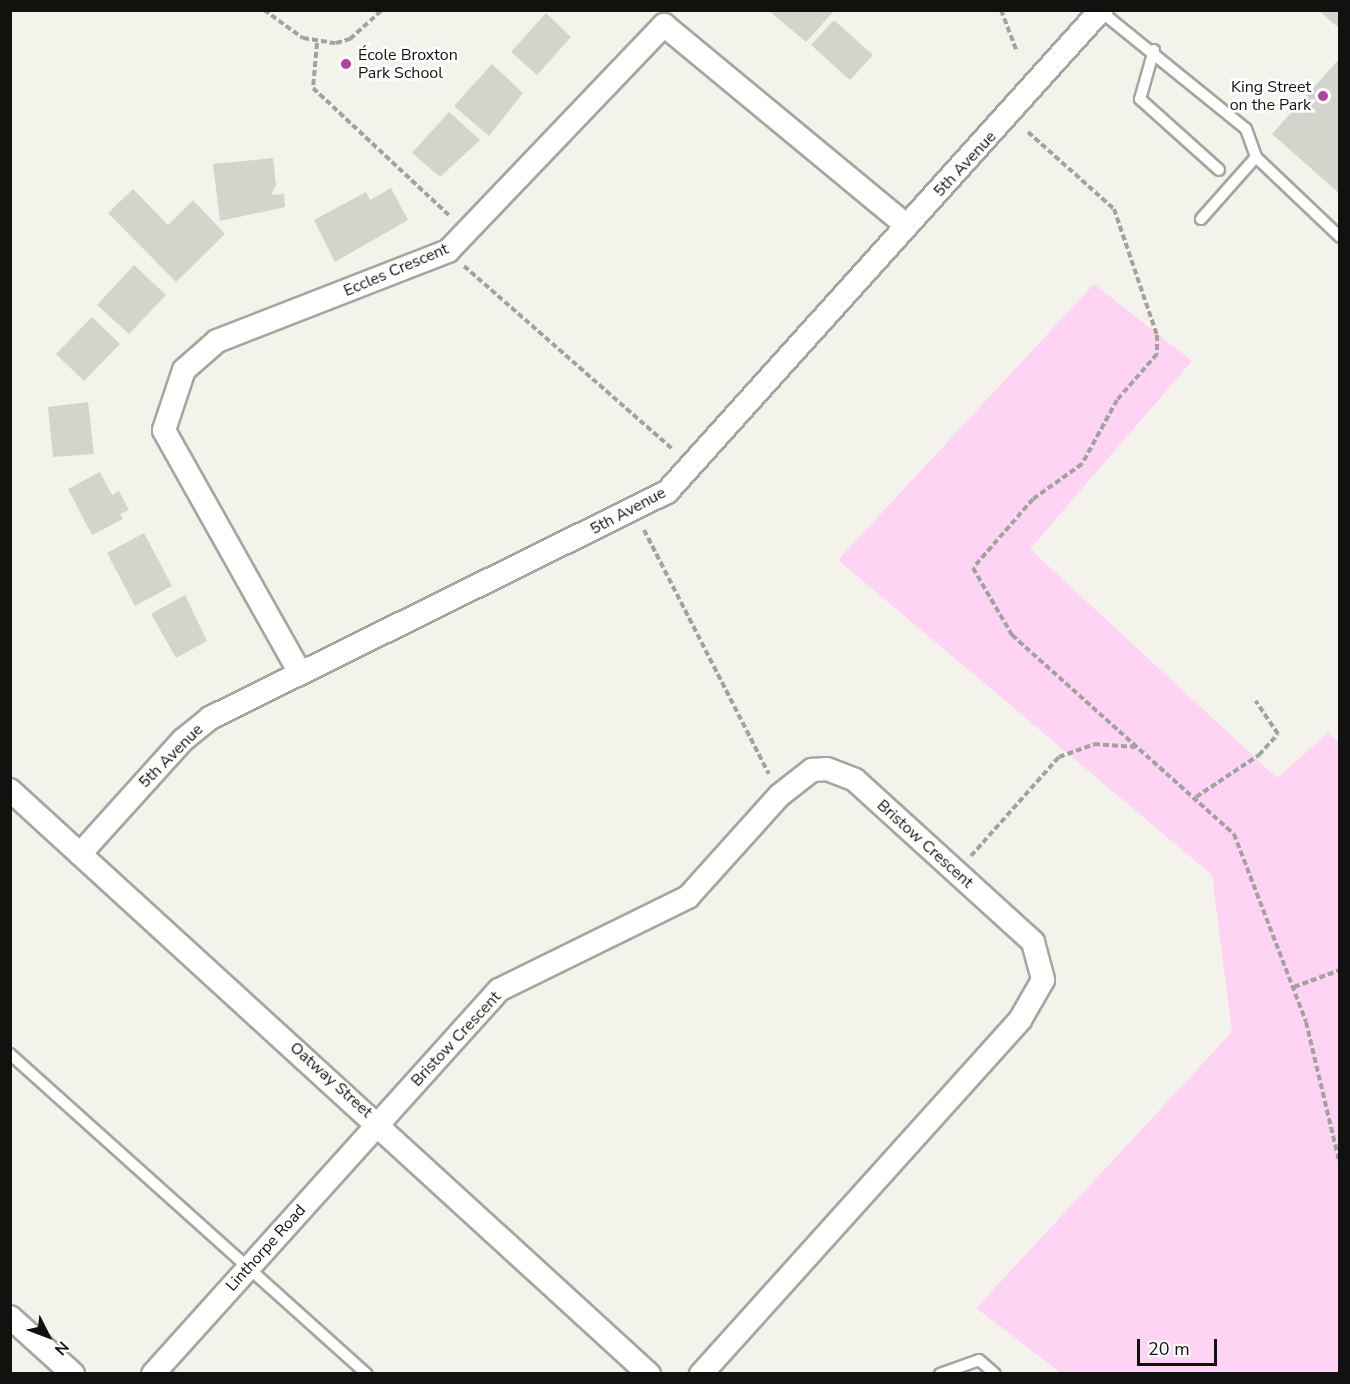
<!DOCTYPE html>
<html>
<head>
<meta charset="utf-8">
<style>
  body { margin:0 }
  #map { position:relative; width:1350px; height:1384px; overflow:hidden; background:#f3f3ec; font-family:"Nunito Sans",sans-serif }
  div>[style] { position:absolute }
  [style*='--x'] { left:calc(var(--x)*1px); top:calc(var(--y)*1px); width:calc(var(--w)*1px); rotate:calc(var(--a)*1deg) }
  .green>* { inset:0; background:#fed3f4 }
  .building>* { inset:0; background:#d4d4cd }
  .path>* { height:4px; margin-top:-2px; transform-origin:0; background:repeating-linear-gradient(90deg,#a3a39e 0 6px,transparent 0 9px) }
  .roads { filter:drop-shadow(2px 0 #a6a59f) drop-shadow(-2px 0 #a6a59f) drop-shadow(0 2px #a6a59f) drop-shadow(0 -2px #a6a59f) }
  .service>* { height:10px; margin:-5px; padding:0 5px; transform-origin:5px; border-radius:5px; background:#fff }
  .minor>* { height:22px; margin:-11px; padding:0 11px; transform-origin:11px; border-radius:11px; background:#fff }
  .dots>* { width:16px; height:16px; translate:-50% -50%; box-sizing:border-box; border:3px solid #fff; border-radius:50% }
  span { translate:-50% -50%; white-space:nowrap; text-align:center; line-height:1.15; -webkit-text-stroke:5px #fff; paint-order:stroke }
  .poi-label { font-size:16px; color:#11110f }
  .left { translate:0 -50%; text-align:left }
  .right { translate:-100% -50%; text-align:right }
  .street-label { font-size:16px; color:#11110f }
  .frame { position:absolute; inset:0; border:12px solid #11110f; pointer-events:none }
  .north { position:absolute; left:18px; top:1306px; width:60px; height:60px; -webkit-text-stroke:4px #fff; paint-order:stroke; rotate:132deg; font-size:16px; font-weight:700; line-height:24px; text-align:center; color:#11110f }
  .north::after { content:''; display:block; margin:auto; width:21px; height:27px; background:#11110f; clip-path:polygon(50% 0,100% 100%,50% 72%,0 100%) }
  .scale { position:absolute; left:1137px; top:1339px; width:80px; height:27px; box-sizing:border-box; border:3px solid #11110f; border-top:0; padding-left:8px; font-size:18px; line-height:21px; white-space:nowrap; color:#11110f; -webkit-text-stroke:4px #fff; paint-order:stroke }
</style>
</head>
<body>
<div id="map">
  <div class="green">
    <div style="clip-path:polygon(1094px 284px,1192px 361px,1030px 549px,1277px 778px,1328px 733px,1339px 742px,1339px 1373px,1061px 1373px,976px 1308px,1232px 1032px,1212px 875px,838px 560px)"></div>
  </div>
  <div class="building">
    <div style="clip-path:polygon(768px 10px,835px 10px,806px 42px)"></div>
    <div style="clip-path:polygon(1318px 10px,1340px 10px,1340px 29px)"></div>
    <div style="clip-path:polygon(546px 13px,571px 37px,537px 75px,511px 52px)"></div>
    <div style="clip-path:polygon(834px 20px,873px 55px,850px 80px,811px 45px)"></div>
    <div style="clip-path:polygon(1340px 58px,1340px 194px,1272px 134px)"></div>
    <div style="clip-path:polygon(492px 64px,523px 93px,489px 136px,454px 106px)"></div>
    <div style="clip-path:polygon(449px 112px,480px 140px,440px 177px,412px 153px)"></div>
    <div style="clip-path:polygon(273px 158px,276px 185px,271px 195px,284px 194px,285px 207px,220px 221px,213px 164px)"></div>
    <div style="clip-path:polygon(391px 188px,408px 220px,335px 262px,314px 220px,366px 192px,370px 200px)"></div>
    <div style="clip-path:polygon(133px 189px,168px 225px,193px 200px,225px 234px,176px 282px,108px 213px)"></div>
    <div style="clip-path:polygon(134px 265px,166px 295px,129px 334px,97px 305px)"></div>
    <div style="clip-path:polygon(92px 317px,120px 344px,84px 381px,56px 354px)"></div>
    <div style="clip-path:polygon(88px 402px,94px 454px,53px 457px,48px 407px)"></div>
    <div style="clip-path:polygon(100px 472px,112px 495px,119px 491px,129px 510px,120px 514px,123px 519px,92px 535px,68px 489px)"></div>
    <div style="clip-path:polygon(144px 533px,172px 586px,135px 606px,107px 553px)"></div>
    <div style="clip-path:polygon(185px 595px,207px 641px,176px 658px,151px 614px)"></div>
  </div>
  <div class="path">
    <div style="--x:264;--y:10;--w:48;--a:35.7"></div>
    <div style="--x:303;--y:38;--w:33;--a:9"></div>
    <div style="--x:336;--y:43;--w:15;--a:-16"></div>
    <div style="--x:350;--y:39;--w:43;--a:-42.2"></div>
    <div style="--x:1001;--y:10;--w:45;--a:69.1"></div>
    <div style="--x:317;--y:43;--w:45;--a:95.1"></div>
    <div style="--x:313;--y:88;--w:187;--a:43.1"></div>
    <div style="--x:1028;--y:132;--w:115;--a:41.8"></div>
    <div style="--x:1114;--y:209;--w:133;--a:71.2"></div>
    <div style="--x:1157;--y:335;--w:19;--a:90"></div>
    <div style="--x:1157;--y:354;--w:61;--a:131"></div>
    <div style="--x:1117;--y:400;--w:73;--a:118.7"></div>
    <div style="--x:1082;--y:464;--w:60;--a:144.5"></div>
    <div style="--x:1033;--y:499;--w:91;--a:131"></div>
    <div style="--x:973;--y:568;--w:78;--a:59.8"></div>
    <div style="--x:1012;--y:635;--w:298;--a:41.9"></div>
    <div style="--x:1234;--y:834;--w:201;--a:69"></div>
    <div style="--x:1306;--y:1022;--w:147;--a:76.6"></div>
    <div style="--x:464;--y:266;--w:277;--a:41.3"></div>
    <div style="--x:644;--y:530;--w:274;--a:62.9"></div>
    <div style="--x:1196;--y:797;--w:76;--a:-33.7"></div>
    <div style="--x:1259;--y:755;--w:28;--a:-48"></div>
    <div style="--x:1278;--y:734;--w:40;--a:-124"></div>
    <div style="--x:971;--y:856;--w:132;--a:-48.4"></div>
    <div style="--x:1059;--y:757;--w:37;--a:-20"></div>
    <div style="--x:1094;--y:744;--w:41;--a:4.2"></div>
    <div style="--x:1294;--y:987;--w:49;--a:-20.3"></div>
  </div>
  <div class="roads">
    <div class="service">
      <div style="--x:1099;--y:10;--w:189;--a:39"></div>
      <div style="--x:1246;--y:129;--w:30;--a:70"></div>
      <div style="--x:1256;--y:157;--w:83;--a:131.6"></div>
      <div style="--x:1154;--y:50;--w:51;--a:105.9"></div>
      <div style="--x:1140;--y:99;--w:106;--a:41.9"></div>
      <div style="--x:1256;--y:157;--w:116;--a:43.6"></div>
      <div style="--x:10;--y:1054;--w:479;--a:41.9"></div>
      <div style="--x:940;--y:1374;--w:41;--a:-19.7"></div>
      <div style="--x:979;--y:1360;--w:21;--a:41"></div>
    </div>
    <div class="minor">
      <div style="--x:299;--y:671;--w:276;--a:-119.3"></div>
      <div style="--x:164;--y:430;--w:63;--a:-71.6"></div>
      <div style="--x:184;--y:370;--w:44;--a:-41.3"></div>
      <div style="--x:217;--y:341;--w:248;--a:-21.3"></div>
      <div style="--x:448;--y:251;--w:313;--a:-46.3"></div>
      <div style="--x:664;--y:25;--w:315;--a:39.6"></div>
      <div style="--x:10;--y:790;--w:866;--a:42.43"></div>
      <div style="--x:80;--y:854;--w:154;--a:-47.9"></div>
      <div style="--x:183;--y:740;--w:35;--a:-39"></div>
      <div style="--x:210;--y:718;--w:510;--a:-26.31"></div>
      <div style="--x:667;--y:492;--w:649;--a:-48"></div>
      <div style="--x:10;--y:1317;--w:85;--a:42.1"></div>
      <div style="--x:153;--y:1374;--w:517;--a:-47.98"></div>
      <div style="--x:499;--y:990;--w:211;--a:-26.2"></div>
      <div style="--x:688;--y:897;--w:137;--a:-48"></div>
      <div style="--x:780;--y:795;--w:41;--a:-38"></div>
      <div style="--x:812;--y:770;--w:15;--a:-4"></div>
      <div style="--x:827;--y:769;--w:30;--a:21"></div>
      <div style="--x:855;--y:780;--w:241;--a:42.3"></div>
      <div style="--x:1033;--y:942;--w:39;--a:75"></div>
      <div style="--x:1043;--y:980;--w:46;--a:119.9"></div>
      <div style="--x:1020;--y:1020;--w:477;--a:132"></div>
    </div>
  </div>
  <div class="dots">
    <div style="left:346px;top:64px;background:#b042a0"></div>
    <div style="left:1323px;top:96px;background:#b042a0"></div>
  </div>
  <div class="poi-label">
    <span class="left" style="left:358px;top:64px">École Broxton<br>Park School</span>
    <span class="right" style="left:1311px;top:96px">King Street<br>on the Park</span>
  </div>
  <div class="street-label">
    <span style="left:965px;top:164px;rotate:-47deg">5th Avenue</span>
    <span style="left:396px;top:270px;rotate:-23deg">Eccles Crescent</span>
    <span style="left:628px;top:511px;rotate:-28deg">5th Avenue</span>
    <span style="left:171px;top:756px;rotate:-45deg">5th Avenue</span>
    <span style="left:925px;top:844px;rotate:42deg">Bristow Crescent</span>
    <span style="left:456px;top:1039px;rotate:-47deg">Bristow Crescent</span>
    <span style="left:331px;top:1080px;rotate:42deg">Oatway Street</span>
    <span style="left:266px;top:1248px;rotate:-48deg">Linthorpe Road</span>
  </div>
  <div class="frame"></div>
  <div class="north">N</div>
  <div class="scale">20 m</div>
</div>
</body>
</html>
